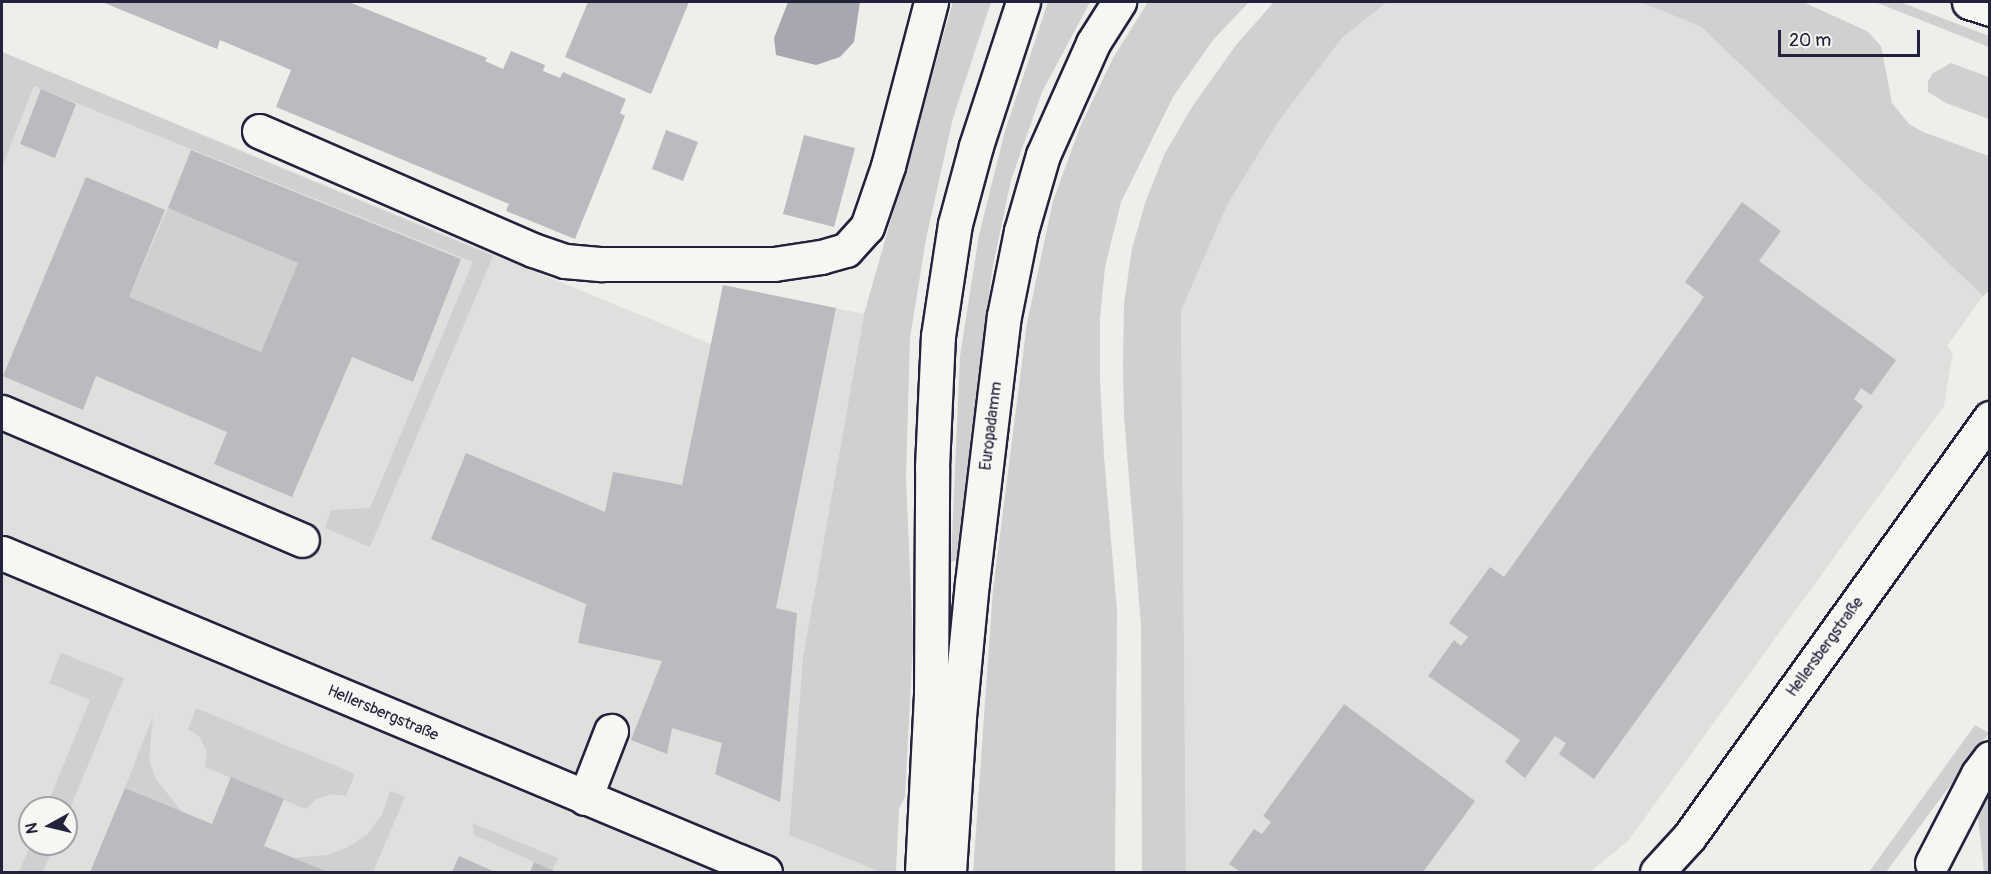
<!DOCTYPE html>
<html>
<head>
<meta charset="utf-8">
<style>
  body { margin:0 }
  #map { position:relative; width:1991px; height:874px; overflow:hidden; background:#eeeeeb; font-family:Pangolin,sans-serif }
  div>[style] { position:absolute }
  [style*='--x'] { left:calc(var(--x)*1px); top:calc(var(--y)*1px); width:calc(var(--w)*1px); rotate:calc(var(--a)*1deg) }
  .built>* { inset:0; background:#dfdfde }
  .green>* { inset:0; background:#d0d0d1 }
  .water>* { inset:0; background:#a7a7af }
  .building>* { inset:0; background:#bbbbbf }
  .roads { filter:drop-shadow(2px 0 #22223b) drop-shadow(-2px 0 #22223b) drop-shadow(0 2px #22223b) drop-shadow(0 -2px #22223b) }
  .minor>* { height:33px; margin:-16.5px; padding:0 16.5px; transform-origin:16.5px; border-radius:16.5px; background:#f6f6f2 }
  .major>* { height:33px; margin:-16.5px; padding:0 16.5px; transform-origin:16.5px; border-radius:16.5px; background:#f6f6f2 }
  span { translate:-50% -50%; white-space:nowrap; text-align:center; line-height:1.15; -webkit-text-stroke:4.5px #f6f6f2; paint-order:stroke }
  .street-label { font-size:16px; color:#22223b }
  .frame { position:absolute; inset:0; border:3px solid #22223b; pointer-events:none }
  .north { position:absolute; left:18px; top:796px; width:60px; height:60px; box-sizing:border-box; background:#f6f6f2; border:2px solid #a1a1a9; border-radius:50%; rotate:262deg; font-size:16px; font-weight:700; line-height:24px; text-align:center; color:#22223b }
  .north::after { content:''; display:block; margin:auto; width:21px; height:27px; background:#22223b; clip-path:polygon(50% 0,100% 100%,50% 72%,0 100%) }
  .scale { position:absolute; left:1778px; top:30px; width:142px; height:27px; box-sizing:border-box; border:3px solid #22223b; border-top:0; padding-left:8px; font-size:18px; line-height:21px; white-space:nowrap; color:#22223b; -webkit-text-stroke:4px #f6f6f2; paint-order:stroke }
</style>
</head>
<body>
<div id="map">
  <div class="built">
    <div style="clip-path:polygon(1387px 2px,1640px 2px,1700px 26px,1983px 296px,1947px 346px,1953px 353px,1944px 406px,1628px 841px,1590px 872px,1186px 872px,1181px 311px,1227px 204px,1278px 122px,1342px 38px)"></div>
    <div style="clip-path:polygon(evenodd,2px 52px,711px 344px,723px 285px,864px 314px,803px 657px,789px 835px,880px 872px,2px 872px,2px 52px,30px 808px,66px 808px,66px 844px,30px 844px,30px 808px)"></div>
  </div>
  <div class="green">
    <div style="clip-path:polygon(953px 2px,991px 2px,953px 118px,926px 239px,910px 338px,906px 477px,913px 643px,905px 797px,899px 809px,896px 872px,880px 872px,789px 835px,803px 657px,864px 314px)"></div>
    <div style="clip-path:polygon(1048px 2px,1090px 2px,1042px 92px,1011px 180px,992px 271px,957px 560px,951px 562px,960px 356px,979px 235px,1005px 131px)"></div>
    <div style="clip-path:polygon(1148px 2px,1249px 2px,1213px 40px,1173px 97px,1121px 202px,1105px 267px,1100px 319px,1100px 380px,1104px 456px,1117px 611px,1115px 872px,973px 872px,993px 590px,1027px 323px,1053px 201px,1080px 127px,1113px 58px)"></div>
    <div style="clip-path:polygon(1274px 2px,1387px 2px,1342px 38px,1278px 122px,1227px 205px,1181px 311px,1186px 872px,1142px 872px,1141px 625px,1124px 416px,1123px 364px,1124px 303px,1132px 249px,1145px 203px,1165px 153px,1192px 107px,1236px 45px)"></div>
    <div style="clip-path:polygon(1640px 2px,1803px 2px,1867px 31px,1881px 46px,1892px 103px,1909px 124px,1923px 132px,1989px 156px,1989px 291px,1983px 296px,1700px 26px)"></div>
    <div style="clip-path:polygon(1875px 2px,1900px 2px,1989px 36px,1989px 47px)"></div>
    <div style="clip-path:polygon(2px 52px,493px 256px,370px 547px,325px 528px,331px 510px,370px 508px,473px 262px,34px 86px,2px 167px)"></div>
    <div style="clip-path:polygon(1951px 63px,1989px 77px,1989px 119px,1946px 103px,1928px 92px,1928px 81px,1933px 73px)"></div>
    <div style="clip-path:polygon(168px 208px,298px 263px,261px 352px,129px 297px)"></div>
    <div style="clip-path:polygon(61px 653px,124px 678px,66px 818px,66px 808px,46px 808px,90px 700px,49px 683px)"></div>
    <div style="clip-path:polygon(196px 708px,355px 774px,346px 796px,332px 794px,317px 799px,306px 809px,205px 767px,207px 752px,200px 737px,188px 729px)"></div>
    <div style="clip-path:polygon(153px 716px,149px 760px,156px 779px,182px 812px,125px 788px)"></div>
    <div style="clip-path:polygon(1975px 725px,1989px 733px,1886px 872px,1869px 872px)"></div>
    <div style="clip-path:polygon(1986px 782px,1989px 798px,1989px 872px,1984px 872px,1976px 797px)"></div>
    <div style="clip-path:polygon(390px 791px,405px 797px,373px 872px,328px 872px,293px 858px,328px 855px,348px 847px,368px 834px,382px 815px)"></div>
    <div style="clip-path:polygon(472px 823px,558px 858px,552px 870px,474px 835px)"></div>
    <div style="clip-path:polygon(31px 844px,55px 844px,43px 872px,19px 872px)"></div>
  </div>
  <div class="water">
    <div style="clip-path:polygon(788px 2px,860px 2px,854px 42px,840px 57px,816px 65px,776px 55px,774px 38px)"></div>
  </div>
  <div class="building">
    <div style="clip-path:polygon(102px 2px,349px 2px,487px 58px,485px 61px,503px 69px,511px 51px,545px 65px,543px 71px,560px 78px,563px 72px,626px 99px,620px 113px,625px 116px,575px 239px,506px 211px,509px 204px,276px 107px,291px 70px,220px 40px,217px 49px)"></div>
    <div style="clip-path:polygon(588px 2px,689px 2px,651px 94px,565px 57px)"></div>
    <div style="clip-path:polygon(41px 89px,76px 104px,55px 158px,20px 144px)"></div>
    <div style="clip-path:polygon(666px 130px,698px 142px,683px 181px,652px 169px)"></div>
    <div style="clip-path:polygon(804px 135px,855px 148px,834px 227px,783px 214px)"></div>
    <div style="clip-path:polygon(191px 150px,461px 259px,413px 382px,352px 357px,292px 497px,214px 464px,227px 432px,96px 376px,83px 410px,3px 376px,86px 177px,165px 210px,129px 297px,261px 352px,298px 263px,168px 208px)"></div>
    <div style="clip-path:polygon(1742px 202px,1781px 231px,1759px 261px,1896px 360px,1871px 395px,1861px 388px,1854px 399px,1863px 406px,1594px 779px,1559px 754px,1566px 743px,1555px 736px,1525px 778px,1505px 762px,1520px 740px,1428px 676px,1454px 640px,1461px 646px,1468px 637px,1449px 623px,1490px 567px,1504px 577px,1704px 297px,1685px 282px)"></div>
    <div style="clip-path:polygon(723px 285px,836px 308px,776px 608px,797px 613px,780px 802px,715px 774px,722px 743px,672px 728px,667px 754px,631px 740px,662px 661px,578px 643px,586px 604px,431px 539px,466px 453px,605px 512px,613px 472px,682px 485px)"></div>
    <div style="clip-path:polygon(1344px 704px,1475px 801px,1423px 872px,1240px 872px,1229px 864px,1254px 829px,1262px 834px,1271px 822px,1263px 816px)"></div>
    <div style="clip-path:polygon(231px 777px,284px 799px,264px 846px,328px 872px,90px 872px,125px 788px,212px 824px)"></div>
    <div style="clip-path:polygon(459px 856px,495px 872px,452px 872px)"></div>
    <div style="clip-path:polygon(534px 862px,552px 870px,558px 872px,530px 872px)"></div>
  </div>
  <div class="roads">
    <div class="minor">
      <div style="--x:259;--y:131;--w:299;--a:23.5"></div>
      <div style="--x:533;--y:250;--w:34;--a:19"></div>
      <div style="--x:565;--y:261;--w:37;--a:5"></div>
      <div style="--x:602;--y:264;--w:172;--a:0"></div>
      <div style="--x:774;--y:264;--w:48;--a:-8.5"></div>
      <div style="--x:821;--y:257;--w:26;--a:-16"></div>
      <div style="--x:846;--y:250;--w:31;--a:-48"></div>
      <div style="--x:867;--y:227;--w:65;--a:-71"></div>
      <div style="--x:888;--y:166;--w:170;--a:-75.3"></div>
      <div style="--x:2;--y:412;--w:326;--a:23.1"></div>
      <div style="--x:2;--y:553;--w:827;--a:22.69"></div>
      <div style="--x:585;--y:798;--w:72;--a:-68.8"></div>
      <div style="--x:1932;--y:863;--w:100;--a:-62.7"></div>
      <div style="--x:1978;--y:774;--w:20;--a:-53"></div>
      <div style="--x:1657;--y:872;--w:47;--a:-47.6"></div>
      <div style="--x:1689;--y:837;--w:516;--a:-54.31"></div>
    </div>
    <div class="major">
      <div style="--x:1969;--y:2;--w:22;--a:18"></div>
      <div style="--x:922;--y:872;--w:178;--a:-87.1"></div>
      <div style="--x:931;--y:694;--w:227;--a:-89.7"></div>
      <div style="--x:932;--y:467;--w:131;--a:-87.4"></div>
      <div style="--x:938;--y:336;--w:113;--a:-81.4"></div>
      <div style="--x:955;--y:224;--w:81;--a:-74.9"></div>
      <div style="--x:976;--y:146;--w:151;--a:-71.9"></div>
      <div style="--x:949;--y:872;--w:155;--a:-86.3"></div>
      <div style="--x:959;--y:717;--w:135;--a:-84.5"></div>
      <div style="--x:972;--y:583;--w:269;--a:-83.2"></div>
      <div style="--x:1004;--y:316;--w:87;--a:-78.7"></div>
      <div style="--x:1021;--y:231;--w:79;--a:-73.9"></div>
      <div style="--x:1043;--y:155;--w:123;--a:-65.9"></div>
      <div style="--x:1093;--y:43;--w:49;--a:-57.6"></div>
    </div>
  </div>
  <div class="street-label">
    <span style="left:991px;top:426px;rotate:-83deg">Europadamm</span>
    <span style="left:1825px;top:647px;rotate:-54deg">Hellersbergstraße</span>
    <span style="left:383px;top:713px;rotate:23deg">Hellersbergstraße</span>
  </div>
  <div class="frame"></div>
  <div class="north">N</div>
  <div class="scale">20 m</div>
</div>
</body>
</html>
